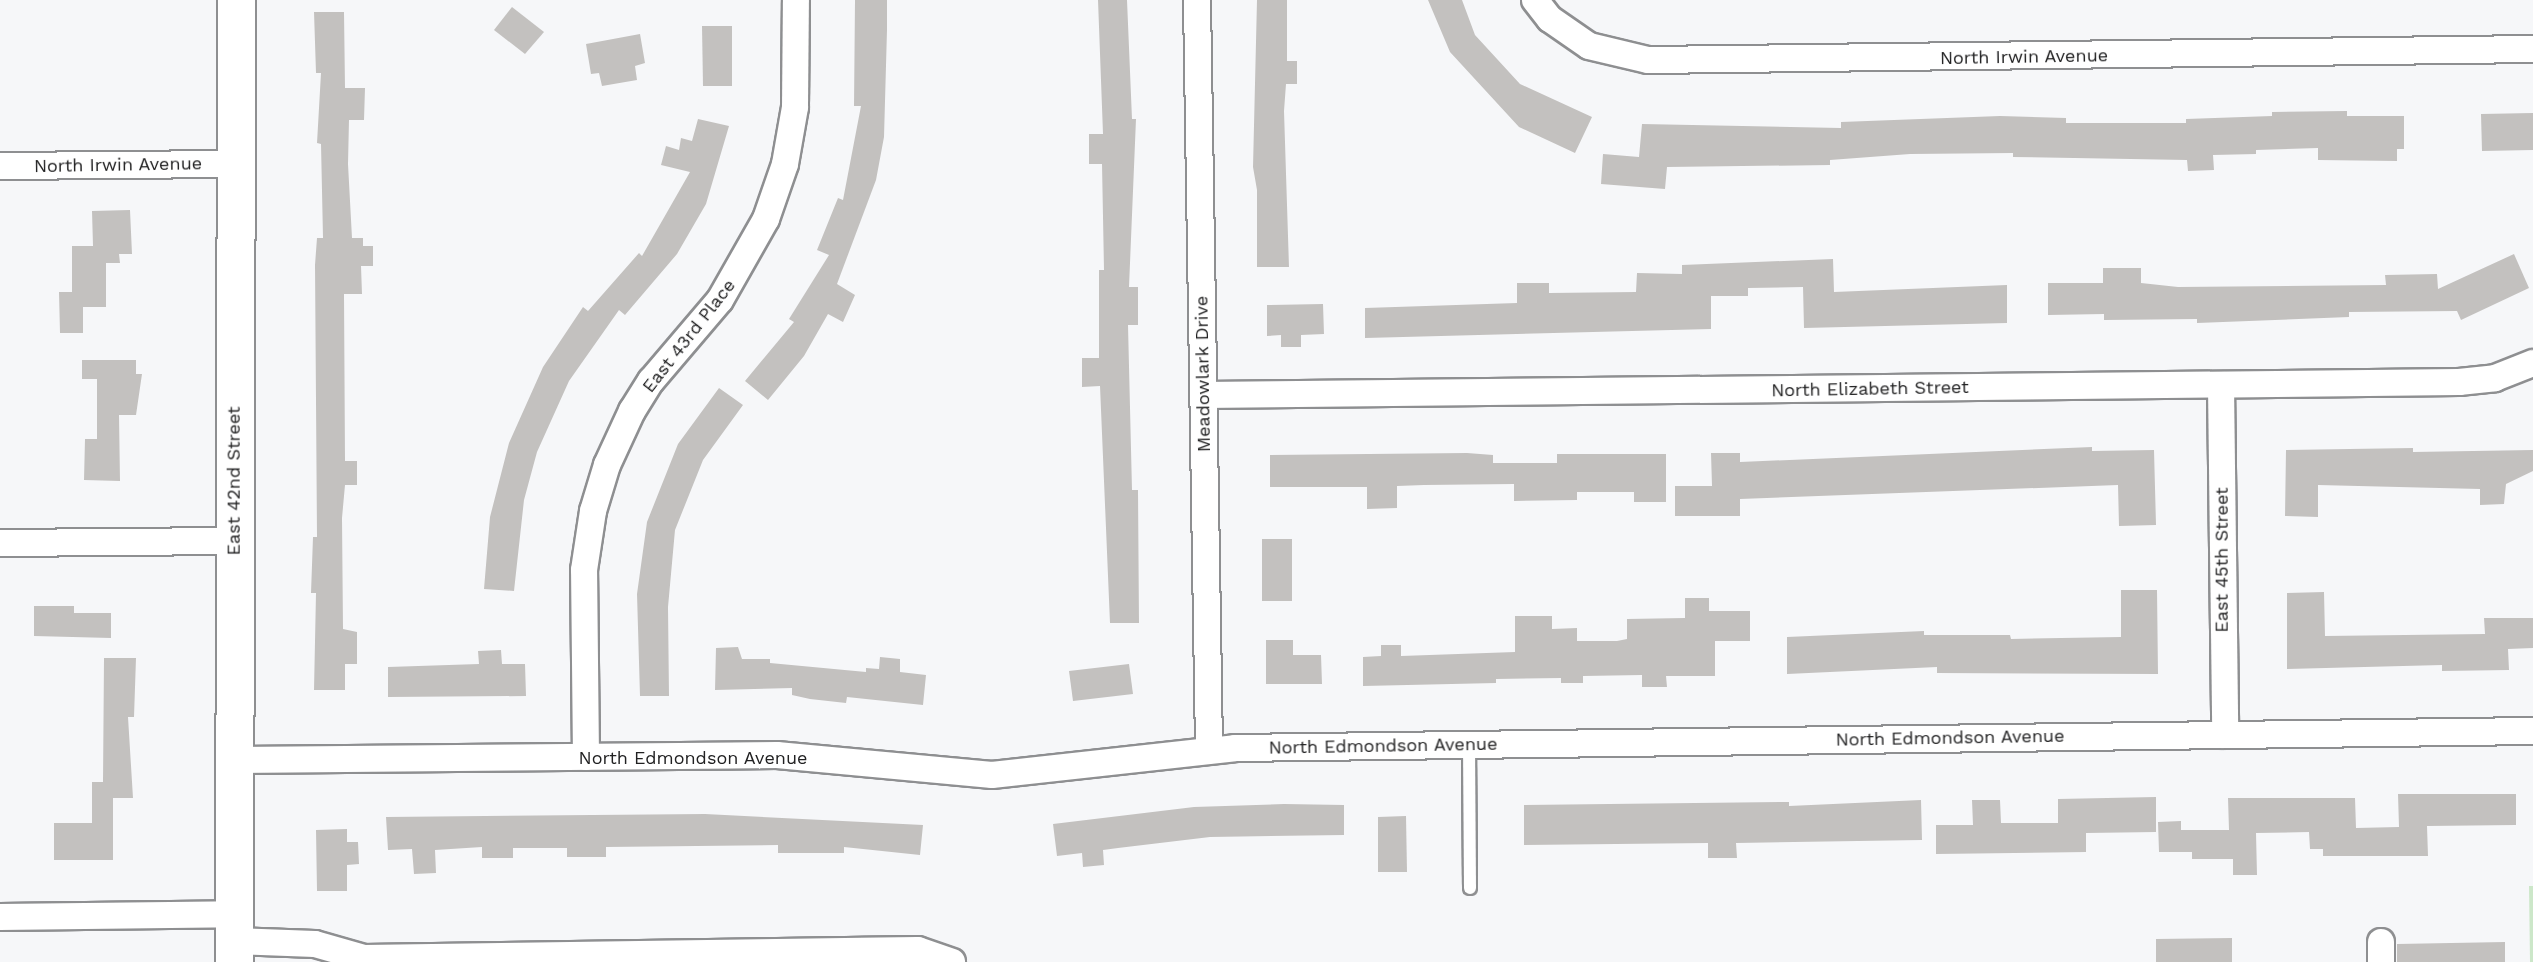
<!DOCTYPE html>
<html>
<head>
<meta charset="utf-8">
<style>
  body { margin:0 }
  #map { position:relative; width:2533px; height:962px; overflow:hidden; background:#f6f7f9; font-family:"Work Sans",sans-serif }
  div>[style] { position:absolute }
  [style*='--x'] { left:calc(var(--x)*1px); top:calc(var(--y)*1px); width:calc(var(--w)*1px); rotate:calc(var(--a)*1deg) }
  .green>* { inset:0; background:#cce7c9 }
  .building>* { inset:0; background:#c3c1bf }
  .roads { filter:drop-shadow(2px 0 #8e8f91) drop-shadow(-2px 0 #8e8f91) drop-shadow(0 2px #8e8f91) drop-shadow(0 -2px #8e8f91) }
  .lane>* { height:12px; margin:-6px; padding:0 6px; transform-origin:6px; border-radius:6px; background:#fff }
  .street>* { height:26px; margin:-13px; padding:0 13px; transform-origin:13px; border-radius:13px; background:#fff }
  .secondary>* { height:37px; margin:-18.5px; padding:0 18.5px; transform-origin:18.5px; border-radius:18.5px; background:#fff }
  span { translate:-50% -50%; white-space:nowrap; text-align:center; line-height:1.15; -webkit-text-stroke:5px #fff; paint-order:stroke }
  .street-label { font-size:18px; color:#212122 }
</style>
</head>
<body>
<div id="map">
  <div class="green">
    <div style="clip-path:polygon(2529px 886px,2533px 886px,2533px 962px,2530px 962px)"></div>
  </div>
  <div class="building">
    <div style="clip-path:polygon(855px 0,887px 0,887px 30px,884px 137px,876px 180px,837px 284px,855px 295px,843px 322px,828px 314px,804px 356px,768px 400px,745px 381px,794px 322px,789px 319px,829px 255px,817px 250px,838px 198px,843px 200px,861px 106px,854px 106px)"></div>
    <div style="clip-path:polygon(1098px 0,1127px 0,1132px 119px,1136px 119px,1129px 287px,1138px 287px,1138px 325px,1128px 325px,1132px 490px,1138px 490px,1139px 623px,1110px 623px,1100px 386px,1082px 387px,1082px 358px,1099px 358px,1099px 270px,1104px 270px,1102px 164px,1089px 164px,1089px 134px,1103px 134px)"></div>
    <div style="clip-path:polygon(1257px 0,1287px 0,1287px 61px,1297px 61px,1297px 84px,1286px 84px,1284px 111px,1289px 267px,1257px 267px,1257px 190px,1253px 167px)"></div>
    <div style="clip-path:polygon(1428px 0,1462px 0,1475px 35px,1520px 84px,1592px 117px,1575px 153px,1519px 127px,1450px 52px)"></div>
    <div style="clip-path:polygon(512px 7px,544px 32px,525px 54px,494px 30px)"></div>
    <div style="clip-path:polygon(314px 12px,344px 12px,345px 88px,365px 88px,364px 120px,349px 120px,348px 164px,352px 238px,363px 238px,363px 246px,373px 246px,373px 266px,361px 266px,362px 294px,344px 294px,345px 461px,357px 461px,357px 485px,345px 485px,342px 518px,343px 629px,357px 632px,357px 664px,345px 664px,345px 690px,314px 690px,316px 593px,311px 593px,313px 537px,317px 537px,315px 265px,317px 238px,323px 238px,321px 144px,317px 143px,321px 73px,316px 73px)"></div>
    <div style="clip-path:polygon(702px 26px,732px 26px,732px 86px,703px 86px)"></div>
    <div style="clip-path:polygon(640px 34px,645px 63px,635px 66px,637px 80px,602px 86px,599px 73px,591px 74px,586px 44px)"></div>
    <div style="clip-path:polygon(2347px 111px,2347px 116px,2404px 116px,2404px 149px,2397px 149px,2397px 161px,2318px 160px,2318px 148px,2256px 150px,2256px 154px,2213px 155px,2214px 170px,2188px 171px,2187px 160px,2013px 157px,2013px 153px,1910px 154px,1830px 160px,1830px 165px,1667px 167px,1665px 189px,1601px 184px,1603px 154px,1639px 157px,1642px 124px,1841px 128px,1841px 122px,2000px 116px,2066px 118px,2066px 123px,2186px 123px,2186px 119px,2272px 116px,2272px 112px)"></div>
    <div style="clip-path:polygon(2533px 113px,2533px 150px,2482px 151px,2481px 114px)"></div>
    <div style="clip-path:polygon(698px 119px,729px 126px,706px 204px,677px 254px,625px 315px,619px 310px,569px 381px,537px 452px,524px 500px,514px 591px,484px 589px,490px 517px,509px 443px,543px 367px,583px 307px,588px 311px,639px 253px,642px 256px,690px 172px,661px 165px,666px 146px,679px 150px,681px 138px,692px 141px)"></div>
    <div style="clip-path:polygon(130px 210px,132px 254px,119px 254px,120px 263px,106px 263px,106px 307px,83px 307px,83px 333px,60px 333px,59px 292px,72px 292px,72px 246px,93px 246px,92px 211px)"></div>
    <div style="clip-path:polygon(2514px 254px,2529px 288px,2461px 320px,2457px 311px,2349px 312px,2349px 317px,2197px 323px,2197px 319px,2104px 320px,2104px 314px,2048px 315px,2048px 283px,2103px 283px,2103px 268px,2141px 268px,2141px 283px,2178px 287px,2386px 285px,2385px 275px,2437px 274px,2438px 289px)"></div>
    <div style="clip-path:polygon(1833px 259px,1834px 292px,2007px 285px,2007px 323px,1804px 328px,1803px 287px,1748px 288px,1748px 296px,1711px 296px,1711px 329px,1365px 338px,1365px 308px,1517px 303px,1517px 283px,1549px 283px,1549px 293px,1636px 292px,1637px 273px,1682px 274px,1682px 265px)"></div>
    <div style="clip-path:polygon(1323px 304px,1324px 334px,1301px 335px,1301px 347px,1281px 347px,1281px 335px,1267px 336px,1267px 305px)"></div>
    <div style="clip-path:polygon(82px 360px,136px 360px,136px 374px,142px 374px,136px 415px,119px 415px,120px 481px,84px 480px,85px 439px,97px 439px,97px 379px,82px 379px)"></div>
    <div style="clip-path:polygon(719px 388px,743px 405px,703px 460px,675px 530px,668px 607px,669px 696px,640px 696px,637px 594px,647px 522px,678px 444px)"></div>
    <div style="clip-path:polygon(2092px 447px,2092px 451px,2154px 450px,2156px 525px,2119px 526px,2118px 485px,1740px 499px,1740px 516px,1675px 516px,1675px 486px,1712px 486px,1711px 453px,1740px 453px,1740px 462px)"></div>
    <div style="clip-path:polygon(2413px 448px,2413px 452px,2533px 450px,2533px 471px,2506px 484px,2504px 504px,2480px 505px,2480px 489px,2318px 485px,2318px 517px,2285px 516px,2286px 450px)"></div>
    <div style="clip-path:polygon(1467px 453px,1493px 455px,1493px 463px,1557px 463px,1557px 454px,1666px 454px,1666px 502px,1634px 502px,1634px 492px,1577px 492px,1577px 500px,1514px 501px,1514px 484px,1424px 485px,1397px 486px,1397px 508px,1367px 509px,1367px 487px,1270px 487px,1270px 455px)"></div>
    <div style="clip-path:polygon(1262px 539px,1292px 539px,1292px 601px,1262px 601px)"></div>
    <div style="clip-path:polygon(2121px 590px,2157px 590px,2158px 674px,1937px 673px,1937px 667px,1787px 674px,1787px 637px,1924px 631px,1924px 635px,2010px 635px,2011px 639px,2121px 637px)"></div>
    <div style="clip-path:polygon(2324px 592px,2325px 636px,2485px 634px,2484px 618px,2533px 618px,2533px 648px,2508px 649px,2509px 670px,2442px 671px,2442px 665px,2287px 669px,2287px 593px)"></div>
    <div style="clip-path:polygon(1685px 598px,1709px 598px,1709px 611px,1750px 611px,1750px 641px,1715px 641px,1715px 676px,1666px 676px,1667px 687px,1642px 687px,1642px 675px,1583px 676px,1583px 683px,1561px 683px,1561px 678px,1496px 679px,1496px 683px,1363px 686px,1363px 657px,1381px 656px,1381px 645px,1401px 645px,1401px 656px,1515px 652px,1515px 616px,1552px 616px,1552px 629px,1577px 628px,1577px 641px,1617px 641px,1627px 639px,1627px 619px,1685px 618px)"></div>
    <div style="clip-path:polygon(34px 606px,74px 606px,74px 613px,111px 613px,111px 638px,34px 636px)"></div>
    <div style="clip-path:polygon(1266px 640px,1293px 640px,1293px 655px,1321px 655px,1322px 684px,1266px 684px)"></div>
    <div style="clip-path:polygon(738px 647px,742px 659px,770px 659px,770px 663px,866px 672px,866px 668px,879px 669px,880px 657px,900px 659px,900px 672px,926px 675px,923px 705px,847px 697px,846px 703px,810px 699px,792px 695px,792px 688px,715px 690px,716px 648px)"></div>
    <div style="clip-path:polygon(501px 650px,502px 664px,525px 664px,526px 696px,388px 697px,388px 667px,479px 664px,478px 651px)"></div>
    <div style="clip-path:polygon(104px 658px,136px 658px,134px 717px,128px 717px,133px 798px,113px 798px,113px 860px,54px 860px,54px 823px,92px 823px,92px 782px,103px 782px)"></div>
    <div style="clip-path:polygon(1129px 664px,1133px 694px,1073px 701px,1069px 671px)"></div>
    <div style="clip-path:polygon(2398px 794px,2516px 794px,2516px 825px,2427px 826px,2428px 856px,2323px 856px,2323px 849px,2310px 849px,2309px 832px,2256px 833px,2257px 875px,2233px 875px,2233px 859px,2192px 859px,2192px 852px,2159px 852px,2158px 822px,2181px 821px,2181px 830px,2229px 830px,2228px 798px,2355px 798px,2356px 828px,2399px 827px)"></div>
    <div style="clip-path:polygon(2156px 797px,2156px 832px,2086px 833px,2086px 852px,1936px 854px,1936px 825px,1973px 825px,1972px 800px,2000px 800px,2001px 823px,2058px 823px,2058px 799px)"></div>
    <div style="clip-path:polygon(1921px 800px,1922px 840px,1736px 843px,1737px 858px,1708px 858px,1708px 843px,1524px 845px,1524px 805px,1789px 802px,1789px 806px)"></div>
    <div style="clip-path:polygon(1284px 804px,1344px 805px,1344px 835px,1210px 837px,1118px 848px,1103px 850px,1104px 865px,1083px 867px,1082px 853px,1057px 856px,1053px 824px,1194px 807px)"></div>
    <div style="clip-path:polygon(705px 814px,923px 825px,920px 855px,844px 847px,844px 853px,778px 853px,778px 845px,606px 847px,606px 857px,567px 857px,567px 848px,513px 848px,513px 858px,482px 858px,482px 847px,435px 850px,436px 873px,414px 874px,412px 849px,388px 850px,386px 817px)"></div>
    <div style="clip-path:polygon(1406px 816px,1407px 872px,1378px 872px,1378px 817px)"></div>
    <div style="clip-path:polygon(347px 829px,347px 842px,358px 842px,359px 864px,347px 865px,347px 891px,317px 891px,316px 830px)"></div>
    <div style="clip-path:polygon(2232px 938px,2232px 962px,2156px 962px,2156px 939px)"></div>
    <div style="clip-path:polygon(2505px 942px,2505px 962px,2397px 962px,2397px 944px)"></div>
  </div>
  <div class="roads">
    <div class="lane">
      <div style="--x:1469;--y:745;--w:143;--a:89.6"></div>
    </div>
    <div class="street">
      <div style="--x:1197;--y:0;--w:749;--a:89.08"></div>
      <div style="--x:1535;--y:0;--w:24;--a:52"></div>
      <div style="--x:1550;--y:19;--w:47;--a:34.7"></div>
      <div style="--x:1589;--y:46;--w:61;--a:13.3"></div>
      <div style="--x:1648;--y:60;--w:885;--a:-0.71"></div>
      <div style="--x:0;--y:166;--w:236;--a:-0.5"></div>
      <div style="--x:2221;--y:385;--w:350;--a:89.3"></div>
      <div style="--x:1203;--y:395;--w:1256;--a:-0.59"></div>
      <div style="--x:2459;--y:382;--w:36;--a:-6"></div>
      <div style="--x:2495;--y:378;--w:41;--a:-21.5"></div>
      <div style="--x:0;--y:543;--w:234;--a:-0.5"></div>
      <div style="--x:586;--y:757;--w:187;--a:-90.6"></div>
      <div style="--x:584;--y:570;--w:60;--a:-81.3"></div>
      <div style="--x:593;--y:511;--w:48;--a:-73.1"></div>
      <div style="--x:607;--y:465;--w:60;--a:-65.2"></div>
      <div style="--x:632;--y:411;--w:36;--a:-58"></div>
      <div style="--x:651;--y:381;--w:106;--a:-49.6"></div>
      <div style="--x:720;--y:300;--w:93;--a:-60.4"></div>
      <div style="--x:766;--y:219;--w:58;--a:-70.9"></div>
      <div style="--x:785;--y:164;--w:58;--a:-80"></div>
      <div style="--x:795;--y:107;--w:107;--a:-89.5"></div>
      <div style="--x:236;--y:760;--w:541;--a:-0.53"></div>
      <div style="--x:777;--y:755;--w:216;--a:5.3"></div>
      <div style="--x:992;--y:775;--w:244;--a:-6.3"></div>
      <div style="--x:1235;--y:748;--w:1298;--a:-0.75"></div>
      <div style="--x:0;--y:917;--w:234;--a:-0.7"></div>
      <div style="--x:234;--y:941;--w:81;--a:2.1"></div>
      <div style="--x:315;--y:944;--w:51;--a:15.9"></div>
      <div style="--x:364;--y:958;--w:554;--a:-0.83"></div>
      <div style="--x:918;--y:950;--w:36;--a:19"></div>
      <div style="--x:2381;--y:942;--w:20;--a:90"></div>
    </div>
    <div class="secondary">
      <div style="--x:234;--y:962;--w:962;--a:-89.88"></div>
    </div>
  </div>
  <div class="street-label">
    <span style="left:2024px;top:57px;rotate:-1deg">North Irwin Avenue</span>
    <span style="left:118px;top:165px;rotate:-1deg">North Irwin Avenue</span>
    <span style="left:689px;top:336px;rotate:-52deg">East 43rd Place</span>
    <span style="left:1203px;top:374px;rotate:-91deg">Meadowlark Drive</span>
    <span style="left:1870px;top:389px;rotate:-1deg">North Elizabeth Street</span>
    <span style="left:234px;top:481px;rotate:-90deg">East 42nd Street</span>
    <span style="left:2222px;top:560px;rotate:-90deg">East 45th Street</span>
    <span style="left:1950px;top:738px;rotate:-1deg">North Edmondson Avenue</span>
    <span style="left:1383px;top:746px;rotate:-1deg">North Edmondson Avenue</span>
    <span style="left:693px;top:758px">North Edmondson Avenue</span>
  </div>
</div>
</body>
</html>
